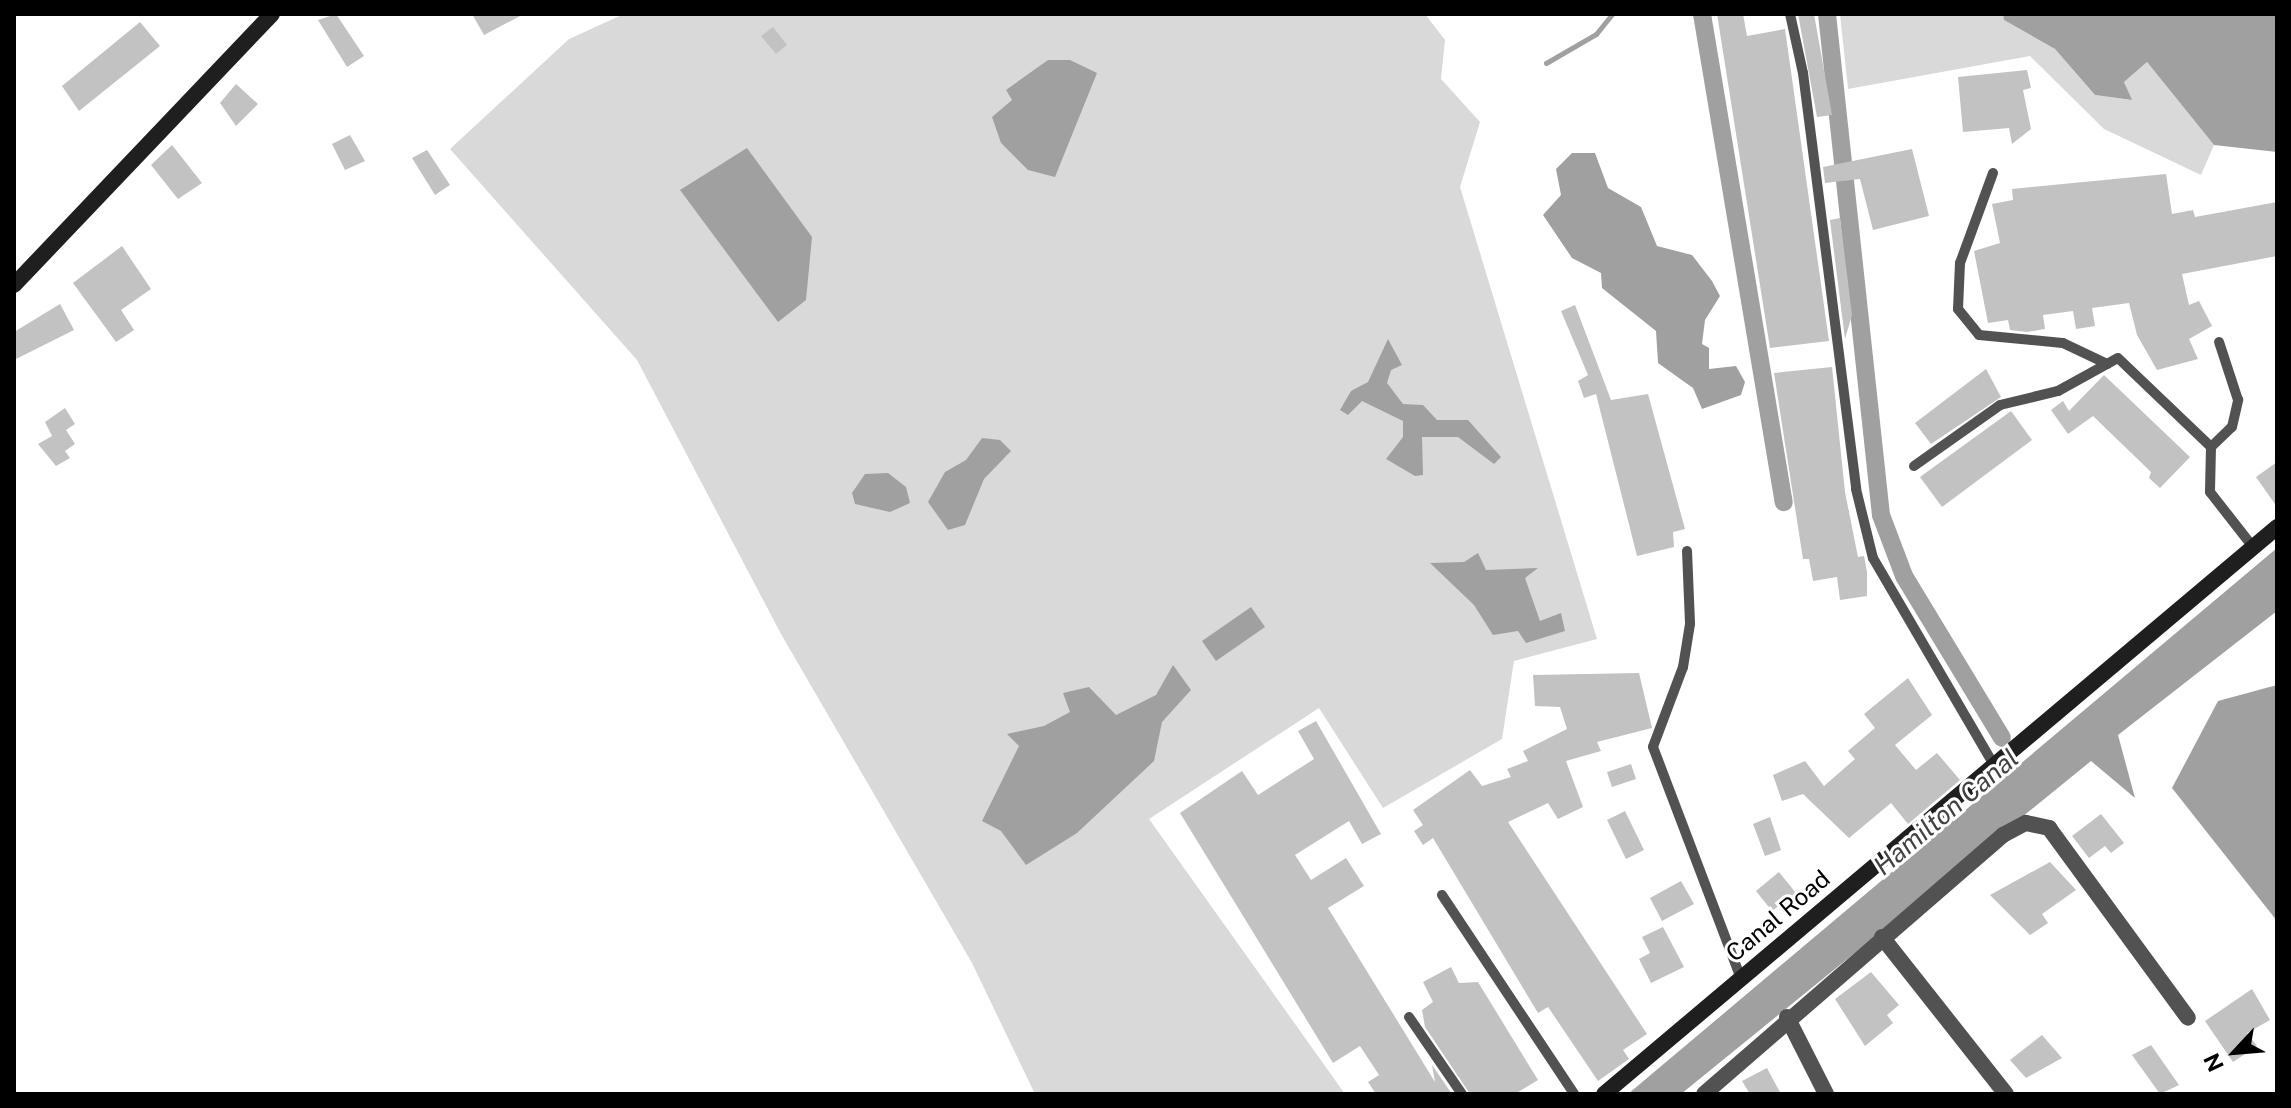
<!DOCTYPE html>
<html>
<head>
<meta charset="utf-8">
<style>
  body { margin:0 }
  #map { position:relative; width:2291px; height:1108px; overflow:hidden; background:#fff; font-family:"Public Sans",sans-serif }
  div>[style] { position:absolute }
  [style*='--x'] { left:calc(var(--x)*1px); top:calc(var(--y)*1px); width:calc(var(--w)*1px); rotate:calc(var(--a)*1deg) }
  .green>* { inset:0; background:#d9d9d9 }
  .water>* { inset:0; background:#a0a0a0 }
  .stream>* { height:5px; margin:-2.5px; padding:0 2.5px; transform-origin:2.5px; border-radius:2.5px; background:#a0a0a0 }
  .canal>* { height:18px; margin:-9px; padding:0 9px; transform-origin:9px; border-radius:9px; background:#a0a0a0 }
  .building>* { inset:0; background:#c2c2c2 }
  .service>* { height:10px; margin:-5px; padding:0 5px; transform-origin:5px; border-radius:5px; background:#525252 }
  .minor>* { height:16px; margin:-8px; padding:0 8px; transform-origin:8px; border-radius:8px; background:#525252 }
  .secondary>* { height:16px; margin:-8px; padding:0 8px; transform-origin:8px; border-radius:8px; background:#1f1f1f }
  span { translate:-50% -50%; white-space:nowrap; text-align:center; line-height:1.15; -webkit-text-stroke:6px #fff; paint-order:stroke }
  .street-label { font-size:24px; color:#000 }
  .water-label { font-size:26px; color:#414141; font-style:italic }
  .frame { position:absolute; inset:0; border:16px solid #000; pointer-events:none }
  .north { position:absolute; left:2195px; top:1012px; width:80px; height:80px; -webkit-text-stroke:6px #fff; paint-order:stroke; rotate:244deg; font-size:22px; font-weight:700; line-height:32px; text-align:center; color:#000 }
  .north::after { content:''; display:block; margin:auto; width:28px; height:36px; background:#000; clip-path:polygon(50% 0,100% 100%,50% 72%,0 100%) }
</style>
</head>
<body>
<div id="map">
  <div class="green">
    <div style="clip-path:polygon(624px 14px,1425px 14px,1445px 40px,1441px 79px,1480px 122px,1460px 187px,1597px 639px,1514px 661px,1502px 739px,1383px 808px,1319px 708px,1149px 819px,1345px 1094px,1035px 1094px,972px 963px,781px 634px,637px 360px,450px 149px,569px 39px)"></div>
    <div style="clip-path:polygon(1840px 14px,2003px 14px,2004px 20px,2055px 49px,2095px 95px,2131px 100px,2124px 82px,2147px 62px,2214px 145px,2201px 175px,2104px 129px,2030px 56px,1848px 89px)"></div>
  </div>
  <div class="water">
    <div style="clip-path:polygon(2003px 14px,2277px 14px,2277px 152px,2214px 145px,2147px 62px,2124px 82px,2132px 100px,2095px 95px,2055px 49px,2004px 20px)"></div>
    <div style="clip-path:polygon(1048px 60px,1070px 60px,1097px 73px,1055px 177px,1028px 170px,1001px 143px,992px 117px,1012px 100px,1006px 90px)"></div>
    <div style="clip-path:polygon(747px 148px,812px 237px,806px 300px,778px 322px,680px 190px)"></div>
    <div style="clip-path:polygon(1572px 153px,1595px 153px,1608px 188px,1641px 207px,1657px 246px,1692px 255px,1712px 281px,1720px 296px,1705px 320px,1702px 344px,1709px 348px,1709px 369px,1736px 366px,1745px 382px,1741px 395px,1702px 409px,1693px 388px,1658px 363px,1656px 331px,1602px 288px,1601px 273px,1572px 258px,1543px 215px,1561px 195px,1556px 169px)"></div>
    <div style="clip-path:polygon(1388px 339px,1402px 365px,1391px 370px,1387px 383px,1403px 404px,1423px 405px,1437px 420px,1468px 420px,1501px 457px,1494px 464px,1458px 437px,1422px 437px,1423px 475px,1415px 476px,1386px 459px,1403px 437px,1403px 421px,1362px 401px,1348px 415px,1340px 410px,1351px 391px,1368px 382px)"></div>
    <div style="clip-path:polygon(982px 438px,1000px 440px,1011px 451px,984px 479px,965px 525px,948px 530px,928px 502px,945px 472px,966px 460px)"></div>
    <div style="clip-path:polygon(888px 473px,906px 487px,910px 503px,890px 512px,855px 504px,852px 493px,865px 474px)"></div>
    <div style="clip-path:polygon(2277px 548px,2277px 611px,2118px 735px,2135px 798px,2091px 761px,1681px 1094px,1628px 1094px)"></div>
    <div style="clip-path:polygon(1478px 553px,1486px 570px,1538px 568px,1525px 578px,1540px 621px,1561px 613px,1565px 631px,1526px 643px,1518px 631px,1493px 635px,1474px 605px,1430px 563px,1464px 562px)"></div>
    <div style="clip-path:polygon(1251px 607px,1265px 627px,1216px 661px,1202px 641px)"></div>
    <div style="clip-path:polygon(1173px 665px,1191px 690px,1162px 722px,1154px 761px,1077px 833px,1026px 865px,1001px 831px,982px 821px,1019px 746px,1007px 734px,1044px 726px,1070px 712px,1063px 693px,1089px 687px,1116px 715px,1156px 695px)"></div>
    <div style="clip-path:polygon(2277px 685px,2277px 921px,2172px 788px,2218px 701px)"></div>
  </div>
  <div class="stream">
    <div style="--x:1546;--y:63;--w:58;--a:-30.1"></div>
    <div style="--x:1596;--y:34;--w:26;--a:-51"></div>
  </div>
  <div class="canal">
    <div style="--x:1702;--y:14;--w:495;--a:80.5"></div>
    <div style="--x:1827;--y:14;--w:504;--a:83.85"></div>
    <div style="--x:1881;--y:515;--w:65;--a:69.3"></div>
    <div style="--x:1904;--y:576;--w:189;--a:58.8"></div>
  </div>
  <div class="building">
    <div style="clip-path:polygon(336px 14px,364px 56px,347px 67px,318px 20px)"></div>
    <div style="clip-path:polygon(472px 14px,524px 14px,484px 35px)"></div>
    <div style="clip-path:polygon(1717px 14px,1743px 14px,1747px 36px,1785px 29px,1829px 341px,1770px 348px)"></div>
    <div style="clip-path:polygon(1798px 14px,1814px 14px,1832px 115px,1817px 117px)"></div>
    <div style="clip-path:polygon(140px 22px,160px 46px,79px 111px,62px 86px)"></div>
    <div style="clip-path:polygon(773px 27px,787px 45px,776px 54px,761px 36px)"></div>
    <div style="clip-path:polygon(2027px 70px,2031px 88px,2023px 90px,2031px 129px,2012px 144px,2009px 128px,1963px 132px,1958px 77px)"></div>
    <div style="clip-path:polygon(236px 84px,258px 104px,236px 126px,220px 103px)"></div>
    <div style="clip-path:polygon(350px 135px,365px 161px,345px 170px,332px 144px)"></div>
    <div style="clip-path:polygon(172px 145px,202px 183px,178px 199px,151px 165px)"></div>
    <div style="clip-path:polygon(1912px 149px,1929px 216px,1873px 230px,1860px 179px,1825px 183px,1823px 167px)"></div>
    <div style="clip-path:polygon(427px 150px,450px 185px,435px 195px,412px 158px)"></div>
    <div style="clip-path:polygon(2166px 174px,2172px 214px,2193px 210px,2195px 217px,2277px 202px,2277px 256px,2182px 274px,2189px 305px,2199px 301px,2212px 326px,2189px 339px,2198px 359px,2157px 370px,2137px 335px,2129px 303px,2092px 308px,2095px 326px,2076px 329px,2073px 311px,2043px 315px,2045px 329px,2027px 332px,2010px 330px,2008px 320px,1988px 323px,1974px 251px,2000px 243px,1992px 204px,2013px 200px,2012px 189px)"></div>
    <div style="clip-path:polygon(1840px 218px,1852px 315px,1845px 339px,1830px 220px)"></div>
    <div style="clip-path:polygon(122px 246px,151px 289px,121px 310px,134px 330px,116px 342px,73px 283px)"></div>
    <div style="clip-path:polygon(60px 304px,74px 330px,14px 360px,14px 332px)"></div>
    <div style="clip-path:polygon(1575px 305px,1611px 400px,1648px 394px,1685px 529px,1673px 532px,1674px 547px,1637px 556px,1596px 394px,1584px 398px,1578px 381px,1588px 375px,1561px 311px)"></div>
    <div style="clip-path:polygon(1832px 367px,1845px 492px,1858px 557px,1864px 556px,1867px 572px,1867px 596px,1840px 600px,1837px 577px,1813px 581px,1809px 559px,1803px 559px,1774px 373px)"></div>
    <div style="clip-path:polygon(1986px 369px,2001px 397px,1931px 444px,1915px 423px)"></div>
    <div style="clip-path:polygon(2104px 375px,2190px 457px,2160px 488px,2149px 478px,2151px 472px,2093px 416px,2068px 434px,2051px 410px,2063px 401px,2069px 411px)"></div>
    <div style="clip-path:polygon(65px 408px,75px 424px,66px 430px,75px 444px,65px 451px,70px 458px,56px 466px,38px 444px,52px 436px,45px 422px)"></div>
    <div style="clip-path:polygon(2011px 411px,2032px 440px,1942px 507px,1920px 477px)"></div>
    <div style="clip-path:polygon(2277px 462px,2277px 507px,2256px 477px)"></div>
    <div style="clip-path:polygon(1639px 673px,1652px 728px,1597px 742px,1601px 751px,1566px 761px,1583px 807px,1558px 819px,1548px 803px,1508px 822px,1647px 1034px,1623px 1050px,1629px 1059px,1598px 1081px,1548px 1007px,1538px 1013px,1433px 838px,1423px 845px,1414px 831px,1423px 825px,1413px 810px,1470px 770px,1482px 786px,1511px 777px,1507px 769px,1528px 761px,1523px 751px,1567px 729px,1560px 707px,1535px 706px,1533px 675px)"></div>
    <div style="clip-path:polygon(1908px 678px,1932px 715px,1895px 745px,1916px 770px,1937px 753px,1960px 780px,1908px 824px,1891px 803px,1849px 838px,1803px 794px,1782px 801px,1773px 775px,1805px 761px,1824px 786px,1855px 759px,1848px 751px,1875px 728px,1864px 714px)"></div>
    <div style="clip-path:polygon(1316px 721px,1381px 834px,1362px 844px,1349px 821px,1295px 855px,1311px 880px,1346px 858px,1364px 886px,1328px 908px,1435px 1082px,1432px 1065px,1452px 1094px,1376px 1094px,1368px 1082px,1379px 1075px,1360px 1046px,1333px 1063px,1180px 813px,1242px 771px,1258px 795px,1314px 759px,1298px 731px)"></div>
    <div style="clip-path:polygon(1631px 764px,1636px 779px,1612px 787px,1607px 772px)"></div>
    <div style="clip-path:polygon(1625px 811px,1644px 850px,1626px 859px,1607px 820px)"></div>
    <div style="clip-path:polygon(2101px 814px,2124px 843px,2111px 853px,2105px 846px,2089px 858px,2072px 836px)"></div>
    <div style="clip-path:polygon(1770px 817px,1781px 850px,1765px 856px,1753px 824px)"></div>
    <div style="clip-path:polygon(2050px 862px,2076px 890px,2042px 914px,2048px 923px,2030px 935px,1990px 895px)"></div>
    <div style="clip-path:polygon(1779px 872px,1796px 893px,1772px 911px,1756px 891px)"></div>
    <div style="clip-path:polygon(1681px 881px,1694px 904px,1662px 921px,1650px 898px)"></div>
    <div style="clip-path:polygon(1663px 927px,1684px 967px,1651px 983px,1639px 959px,1650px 953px,1642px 937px)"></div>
    <div style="clip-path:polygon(1451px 967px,1459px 983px,1478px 982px,1538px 1080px,1515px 1094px,1470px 1094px,1425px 1027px,1422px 1010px,1433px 1002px,1423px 982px)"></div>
    <div style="clip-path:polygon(1871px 972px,1899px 1005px,1887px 1015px,1893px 1023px,1865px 1046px,1835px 999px)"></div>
    <div style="clip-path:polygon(2252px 989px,2270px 1020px,2247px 1033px,2257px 1046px,2233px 1062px,2205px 1021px)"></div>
    <div style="clip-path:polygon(2042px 1035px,2062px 1058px,2026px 1078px,2010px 1060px)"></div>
    <div style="clip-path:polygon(2151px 1045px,2179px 1085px,2160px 1094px,2132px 1055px)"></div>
    <div style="clip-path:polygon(1767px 1068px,1781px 1094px,1750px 1094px,1742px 1081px)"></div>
  </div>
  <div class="service">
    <div style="--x:1790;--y:14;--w:60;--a:77.6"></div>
    <div style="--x:1803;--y:73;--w:419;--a:82.7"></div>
    <div style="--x:1856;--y:489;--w:71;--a:76.2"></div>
    <div style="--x:1873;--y:558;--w:240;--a:59.7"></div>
    <div style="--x:1993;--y:173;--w:96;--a:110.1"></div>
    <div style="--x:1960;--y:263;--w:46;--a:92.5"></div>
    <div style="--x:1958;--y:309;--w:33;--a:51"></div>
    <div style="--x:1979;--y:335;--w:84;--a:5.4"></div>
    <div style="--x:2063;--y:343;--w:49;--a:25.5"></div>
    <div style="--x:2211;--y:447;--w:29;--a:-44"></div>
    <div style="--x:2232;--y:427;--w:28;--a:-77"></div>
    <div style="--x:2238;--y:400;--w:61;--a:-108.1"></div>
    <div style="--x:1914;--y:466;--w:105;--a:-35.3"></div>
    <div style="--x:2000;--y:405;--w:60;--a:-13.6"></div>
    <div style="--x:2058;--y:391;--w:68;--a:-28.8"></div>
    <div style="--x:2118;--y:358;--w:129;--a:43.7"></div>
    <div style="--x:2211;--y:447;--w:45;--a:91.3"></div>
    <div style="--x:2210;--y:492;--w:70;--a:52"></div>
    <div style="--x:1687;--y:551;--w:73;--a:87.6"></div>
    <div style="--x:1690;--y:624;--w:44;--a:99.2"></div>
    <div style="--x:1683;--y:667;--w:85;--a:110.6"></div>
    <div style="--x:1653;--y:747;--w:248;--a:69.2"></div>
    <div style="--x:1442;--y:895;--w:239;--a:56.4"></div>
    <div style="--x:1409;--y:1017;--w:93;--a:55.5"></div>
  </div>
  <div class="minor">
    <div style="--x:1882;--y:937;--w:200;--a:51.7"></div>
    <div style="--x:1787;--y:1017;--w:86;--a:63.1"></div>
    <div style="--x:1704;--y:1094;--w:396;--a:-40.9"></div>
    <div style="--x:2003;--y:835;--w:26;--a:-28"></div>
    <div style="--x:2026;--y:823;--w:24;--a:12"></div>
    <div style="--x:2049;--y:828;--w:235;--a:53.8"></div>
  </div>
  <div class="secondary">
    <div style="--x:14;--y:285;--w:374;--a:-46.4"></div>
    <div style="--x:1604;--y:1094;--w:880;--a:-40.11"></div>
  </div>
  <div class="street-label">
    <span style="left:1778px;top:916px;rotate:-40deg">Canal Road</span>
  </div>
  <div class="water-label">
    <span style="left:1946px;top:812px;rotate:-40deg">Hamilton Canal</span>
  </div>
  <div class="frame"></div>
  <div class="north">N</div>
</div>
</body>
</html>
